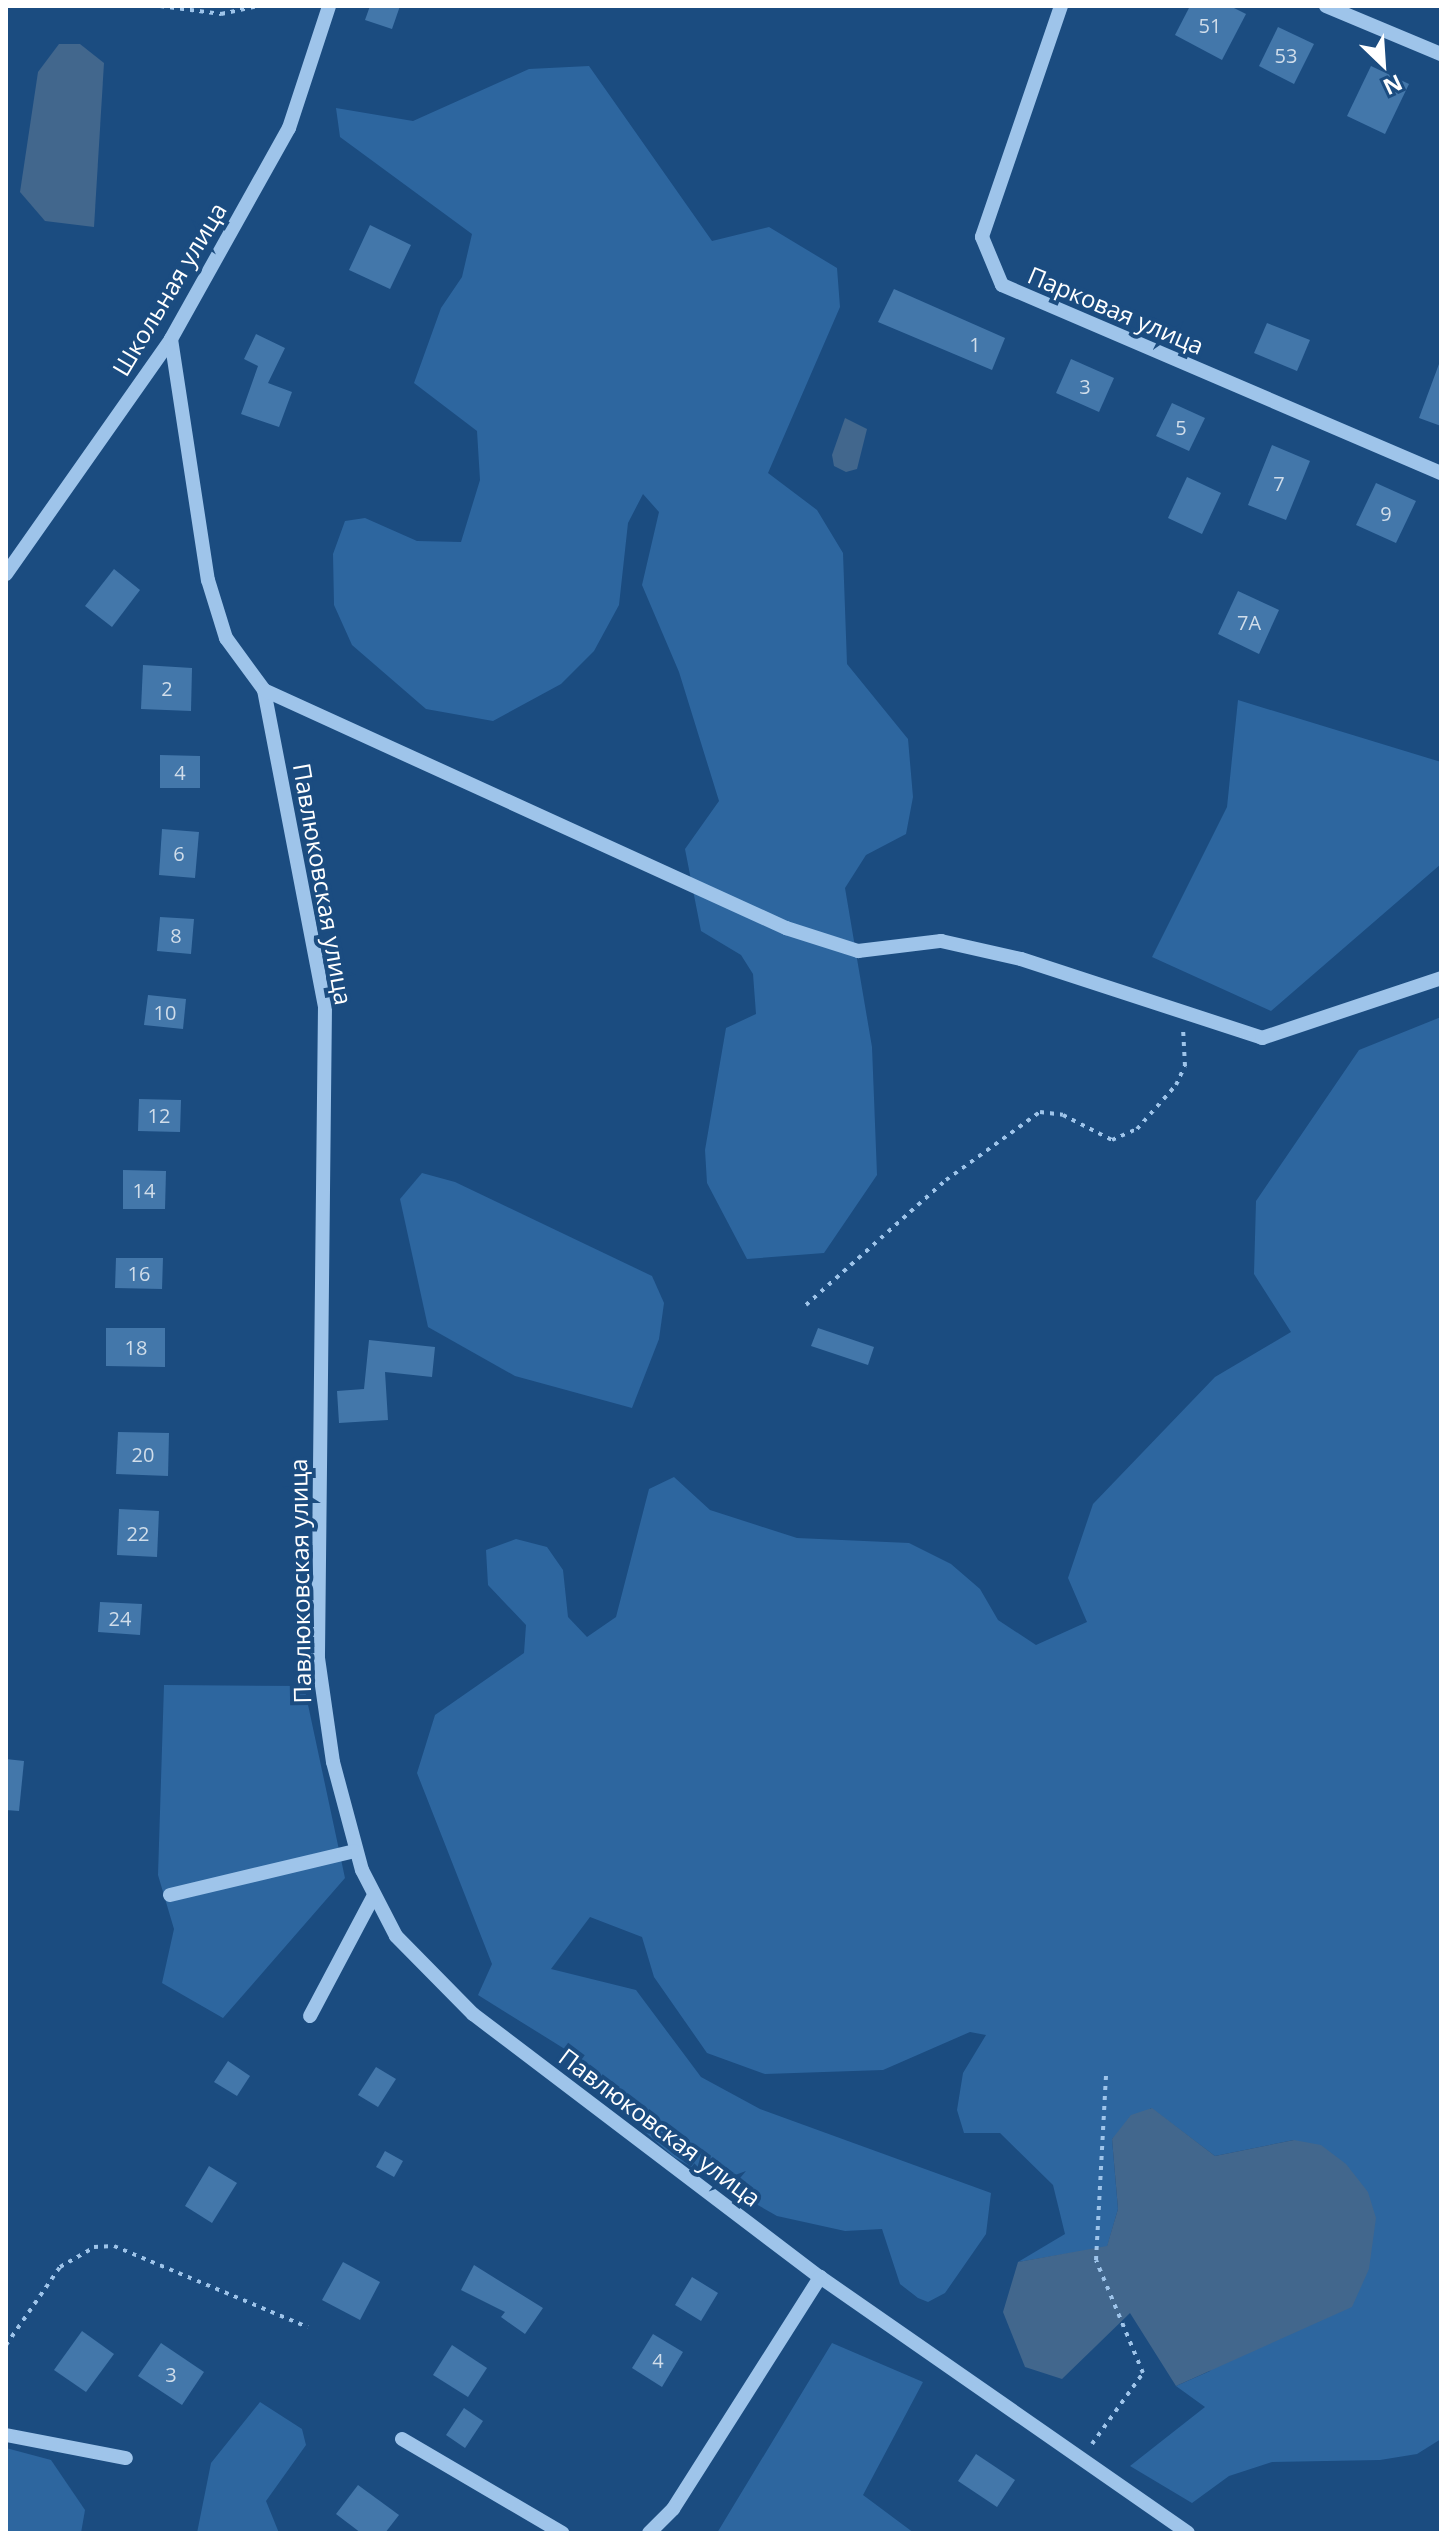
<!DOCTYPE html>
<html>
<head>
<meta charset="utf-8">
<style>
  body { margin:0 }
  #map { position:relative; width:1447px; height:2539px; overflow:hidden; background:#1b4c80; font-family:"Open Sans",sans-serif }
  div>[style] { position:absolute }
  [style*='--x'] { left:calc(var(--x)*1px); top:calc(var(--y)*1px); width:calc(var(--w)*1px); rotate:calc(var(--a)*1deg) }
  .green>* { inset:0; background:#2d669f }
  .water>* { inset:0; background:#42678d }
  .building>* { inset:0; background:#4377aa }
  .path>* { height:4px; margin-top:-2px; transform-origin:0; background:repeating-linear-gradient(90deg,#9ec4ea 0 4px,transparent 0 10px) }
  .minor>* { height:14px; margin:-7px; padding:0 7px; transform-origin:7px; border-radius:7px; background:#9ec4ea }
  span { translate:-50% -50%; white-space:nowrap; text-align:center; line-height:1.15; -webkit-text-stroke:8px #1b4c80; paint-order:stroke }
  .number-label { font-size:20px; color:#d0ddea }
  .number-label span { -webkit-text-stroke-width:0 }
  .street-label { font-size:24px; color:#fff }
  .frame { position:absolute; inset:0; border:8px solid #fff; pointer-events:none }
  .north { position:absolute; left:1343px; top:24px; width:80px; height:80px; -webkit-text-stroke:6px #1b4c80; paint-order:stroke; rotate:155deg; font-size:22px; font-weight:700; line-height:32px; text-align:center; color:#fff }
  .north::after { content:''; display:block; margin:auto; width:28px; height:36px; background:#fff; clip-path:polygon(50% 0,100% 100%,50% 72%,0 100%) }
</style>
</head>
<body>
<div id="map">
  <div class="green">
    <div style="clip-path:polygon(589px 66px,712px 241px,769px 227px,837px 268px,840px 307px,768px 473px,817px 510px,843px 553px,847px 664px,908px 739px,913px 797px,906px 834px,866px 855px,845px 888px,872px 1047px,877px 1175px,824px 1253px,747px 1259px,707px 1183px,705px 1150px,726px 1028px,756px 1014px,753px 974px,741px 955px,701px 931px,685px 849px,719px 801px,679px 672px,642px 585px,659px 512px,643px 494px,628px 523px,619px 605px,594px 651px,561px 684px,493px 721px,426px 709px,352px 645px,334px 605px,333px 554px,345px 521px,365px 518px,417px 541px,461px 542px,480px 480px,477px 431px,414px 383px,441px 308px,462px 277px,472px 234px,340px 137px,336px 108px,413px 121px,529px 69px)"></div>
    <div style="clip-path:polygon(1238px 700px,1441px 762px,1441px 864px,1271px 1011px,1152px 957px,1227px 807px)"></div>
    <div style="clip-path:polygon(1441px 1017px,1441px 2439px,1417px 2454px,1380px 2460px,1272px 2462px,1229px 2476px,1192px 2503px,1130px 2466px,1205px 2407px,1176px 2386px,1210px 2371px,1294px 2140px,1215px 2156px,1151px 2108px,1112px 2139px,1118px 2209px,1107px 2247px,1018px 2262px,1065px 2234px,1053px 2185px,1000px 2133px,964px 2133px,957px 2110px,963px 2073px,986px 2035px,970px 2032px,883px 2070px,765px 2074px,707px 2053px,654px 1977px,642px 1937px,590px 1917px,551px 1969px,636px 1990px,701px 2077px,760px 2109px,991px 2193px,986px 2234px,945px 2293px,928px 2302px,918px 2298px,900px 2284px,882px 2229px,845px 2231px,777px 2216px,674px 2157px,631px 2120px,584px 2061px,478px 1995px,492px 1964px,417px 1773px,435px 1715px,524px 1653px,526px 1625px,488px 1585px,486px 1550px,516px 1539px,547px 1547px,563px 1570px,568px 1617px,587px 1637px,616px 1617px,649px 1489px,674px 1477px,710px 1510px,797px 1538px,909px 1543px,951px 1564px,980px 1589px,998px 1620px,1036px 1645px,1087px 1622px,1068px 1578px,1093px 1504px,1215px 1377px,1291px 1332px,1254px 1274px,1256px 1201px,1359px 1050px)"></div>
    <div style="clip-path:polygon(422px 1173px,455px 1182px,652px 1276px,664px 1303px,659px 1339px,632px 1408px,515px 1376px,428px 1327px,400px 1199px)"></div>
    <div style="clip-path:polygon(164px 1685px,304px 1686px,345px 1878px,223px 2018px,162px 1983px,174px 1929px,158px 1875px)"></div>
    <div style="clip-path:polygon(832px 2343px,923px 2382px,863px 2495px,914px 2533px,717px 2533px)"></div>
    <div style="clip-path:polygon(260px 2402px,302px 2429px,306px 2445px,266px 2501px,279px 2533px,197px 2533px,211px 2463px)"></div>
    <div style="clip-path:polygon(6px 2448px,51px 2460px,85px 2510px,81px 2533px,6px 2533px)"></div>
  </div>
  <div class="water">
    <div style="clip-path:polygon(59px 44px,80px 44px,104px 63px,94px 227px,45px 221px,20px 192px,38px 72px)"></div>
    <div style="clip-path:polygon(845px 418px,867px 429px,857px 469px,846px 472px,834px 466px,832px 455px)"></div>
    <div style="clip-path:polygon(1152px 2108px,1215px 2156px,1294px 2140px,1321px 2145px,1346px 2164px,1368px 2192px,1376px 2218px,1369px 2269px,1352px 2307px,1176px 2386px,1130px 2313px,1062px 2379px,1025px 2367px,1003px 2312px,1018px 2262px,1107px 2246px,1118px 2209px,1112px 2139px,1131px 2115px)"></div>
  </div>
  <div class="building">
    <div style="clip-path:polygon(370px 6px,400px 6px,392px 29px,365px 20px)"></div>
    <div style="clip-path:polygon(1190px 6px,1230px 6px,1246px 14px,1222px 60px,1175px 35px)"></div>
    <div style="clip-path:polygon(1278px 27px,1314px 44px,1294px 84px,1259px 66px)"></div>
    <div style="clip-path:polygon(1371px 66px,1409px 84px,1385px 134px,1347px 116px)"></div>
    <div style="clip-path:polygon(370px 225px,411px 245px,390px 289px,349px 270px)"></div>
    <div style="clip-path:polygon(894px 289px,1005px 338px,992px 370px,878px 322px)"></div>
    <div style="clip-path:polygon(1267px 323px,1310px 340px,1297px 371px,1254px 353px)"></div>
    <div style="clip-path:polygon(256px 334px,285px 348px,268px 383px,292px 392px,279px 427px,241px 414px,258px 366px,244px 359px)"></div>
    <div style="clip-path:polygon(1071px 359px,1114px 378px,1099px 412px,1056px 393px)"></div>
    <div style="clip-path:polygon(1439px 364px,1441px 364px,1441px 426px,1419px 418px)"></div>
    <div style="clip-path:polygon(1172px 403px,1205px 418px,1189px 451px,1156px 436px)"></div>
    <div style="clip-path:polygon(1272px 445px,1310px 461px,1286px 520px,1248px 505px)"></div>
    <div style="clip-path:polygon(1187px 477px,1221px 493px,1202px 534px,1168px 518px)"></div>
    <div style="clip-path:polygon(1376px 483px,1416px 501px,1396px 543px,1356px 525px)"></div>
    <div style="clip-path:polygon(114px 569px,140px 590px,112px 627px,85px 606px)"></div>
    <div style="clip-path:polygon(1238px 591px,1279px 610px,1259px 654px,1218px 634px)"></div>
    <div style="clip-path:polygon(143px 665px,192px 668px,191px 711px,141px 709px)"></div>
    <div style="clip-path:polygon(160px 755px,200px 756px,200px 788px,160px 788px)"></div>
    <div style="clip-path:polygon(162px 829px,199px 832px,195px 878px,159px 875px)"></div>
    <div style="clip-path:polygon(160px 917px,194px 919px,191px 954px,157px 951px)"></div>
    <div style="clip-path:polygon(148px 995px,186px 999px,183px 1029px,144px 1025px)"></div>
    <div style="clip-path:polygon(139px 1099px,181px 1100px,180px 1132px,138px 1131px)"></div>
    <div style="clip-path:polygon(123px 1170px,166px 1171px,165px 1209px,123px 1209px)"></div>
    <div style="clip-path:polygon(116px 1258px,163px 1258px,162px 1289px,115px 1288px)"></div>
    <div style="clip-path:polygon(106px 1328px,165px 1328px,165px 1367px,106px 1366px)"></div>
    <div style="clip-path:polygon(818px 1328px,874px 1347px,868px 1365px,811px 1346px)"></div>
    <div style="clip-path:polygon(369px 1340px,435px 1347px,432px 1377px,385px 1372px,388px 1420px,339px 1423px,337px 1391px,364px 1389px)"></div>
    <div style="clip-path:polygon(118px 1432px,169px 1433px,168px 1476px,116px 1474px)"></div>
    <div style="clip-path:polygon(119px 1509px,159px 1511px,157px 1557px,117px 1555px)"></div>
    <div style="clip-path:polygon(100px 1602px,142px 1604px,140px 1635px,98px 1632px)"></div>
    <div style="clip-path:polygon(6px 1759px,24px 1761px,19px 1811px,6px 1810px)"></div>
    <div style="clip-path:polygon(228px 2061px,250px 2076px,237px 2096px,214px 2082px)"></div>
    <div style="clip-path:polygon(376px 2067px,396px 2079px,378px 2107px,358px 2095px)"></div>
    <div style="clip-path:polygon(385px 2151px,403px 2161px,394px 2177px,376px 2167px)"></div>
    <div style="clip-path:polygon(209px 2166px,237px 2183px,212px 2223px,185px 2206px)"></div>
    <div style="clip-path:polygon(343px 2262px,380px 2282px,360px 2320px,322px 2300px)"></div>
    <div style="clip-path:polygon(474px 2265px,543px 2308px,525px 2334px,501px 2317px,505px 2312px,461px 2290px)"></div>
    <div style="clip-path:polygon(692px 2277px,718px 2293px,701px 2321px,675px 2305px)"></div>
    <div style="clip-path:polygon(82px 2331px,114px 2354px,86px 2392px,54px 2370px)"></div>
    <div style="clip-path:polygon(653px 2334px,683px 2352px,662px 2387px,632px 2368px)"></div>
    <div style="clip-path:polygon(161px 2343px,204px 2372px,182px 2405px,138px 2376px)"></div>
    <div style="clip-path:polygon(452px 2345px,487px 2368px,468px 2397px,433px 2375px)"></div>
    <div style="clip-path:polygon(464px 2408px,483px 2421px,465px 2448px,446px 2435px)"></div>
    <div style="clip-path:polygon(976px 2454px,1015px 2480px,997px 2507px,958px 2481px)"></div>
    <div style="clip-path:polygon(358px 2485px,399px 2515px,385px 2533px,361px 2533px,336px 2514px)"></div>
  </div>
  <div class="path">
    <div style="--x:160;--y:6;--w:62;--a:7.5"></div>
    <div style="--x:221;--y:14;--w:40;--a:-12"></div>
    <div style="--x:806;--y:1305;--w:188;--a:-41.8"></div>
    <div style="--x:946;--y:1180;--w:116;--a:-35.9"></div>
    <div style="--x:1040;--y:1112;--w:23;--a:7"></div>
    <div style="--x:1063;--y:1115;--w:55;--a:27"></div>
    <div style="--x:1112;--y:1140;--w:27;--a:-24"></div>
    <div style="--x:1137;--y:1129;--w:59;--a:-48.4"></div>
    <div style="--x:1176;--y:1085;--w:21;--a:-65"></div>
    <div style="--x:1185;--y:1066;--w:36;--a:-93"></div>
    <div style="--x:6;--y:2345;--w:95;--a:-55.3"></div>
    <div style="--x:60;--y:2267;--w:39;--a:-30"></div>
    <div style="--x:94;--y:2247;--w:20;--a:-3"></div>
    <div style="--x:114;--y:2246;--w:210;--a:22.7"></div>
    <div style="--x:1092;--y:2444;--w:87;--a:-54.3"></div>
    <div style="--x:1143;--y:2373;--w:122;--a:-112.6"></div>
    <div style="--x:1096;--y:2260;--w:186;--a:-86.9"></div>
  </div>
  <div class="minor">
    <div style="--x:1061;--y:6;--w:244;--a:108.9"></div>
    <div style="--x:982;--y:237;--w:52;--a:67.4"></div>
    <div style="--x:1002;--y:285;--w:478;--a:23.2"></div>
    <div style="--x:1326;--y:6;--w:125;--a:22.7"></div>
    <div style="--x:171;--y:339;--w:244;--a:81.3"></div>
    <div style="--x:208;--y:580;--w:61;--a:72.8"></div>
    <div style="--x:226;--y:638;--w:64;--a:53.8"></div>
    <div style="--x:264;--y:690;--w:322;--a:79.1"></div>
    <div style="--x:325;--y:1006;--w:652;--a:90.62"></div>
    <div style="--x:318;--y:1658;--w:105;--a:81.8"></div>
    <div style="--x:333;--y:1762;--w:112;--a:75"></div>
    <div style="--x:362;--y:1870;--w:74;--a:62.7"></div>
    <div style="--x:396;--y:1936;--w:110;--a:45.4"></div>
    <div style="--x:473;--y:2014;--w:435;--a:37.2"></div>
    <div style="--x:820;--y:2277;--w:448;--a:34.8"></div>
    <div style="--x:6;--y:574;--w:287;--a:-54.9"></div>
    <div style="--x:171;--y:339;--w:242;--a:-60.8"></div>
    <div style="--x:289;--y:128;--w:128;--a:-71.8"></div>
    <div style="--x:264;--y:690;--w:574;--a:24.51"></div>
    <div style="--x:786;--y:928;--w:76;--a:17.7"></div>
    <div style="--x:858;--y:951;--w:84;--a:-6.9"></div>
    <div style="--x:941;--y:941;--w:82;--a:12.7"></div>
    <div style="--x:1021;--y:959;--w:254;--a:18.1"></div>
    <div style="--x:1262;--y:1038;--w:189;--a:-18.5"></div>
    <div style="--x:170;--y:1895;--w:189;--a:-13.4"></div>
    <div style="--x:310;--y:2016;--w:137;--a:-62.1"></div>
    <div style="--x:6;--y:2435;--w:122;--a:10.9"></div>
    <div style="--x:402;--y:2439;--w:186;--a:30.4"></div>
    <div style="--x:649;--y:2533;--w:34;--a:-45"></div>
    <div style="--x:673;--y:2509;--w:275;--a:-57.6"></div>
  </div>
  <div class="number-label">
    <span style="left:1210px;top:25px">51</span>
    <span style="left:1286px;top:55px">53</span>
    <span style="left:975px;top:344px">1</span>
    <span style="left:1085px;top:386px">3</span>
    <span style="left:1181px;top:427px">5</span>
    <span style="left:1279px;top:483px">7</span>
    <span style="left:1386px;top:513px">9</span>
    <span style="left:1249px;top:622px">7А</span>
    <span style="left:167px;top:688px">2</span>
    <span style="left:180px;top:772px">4</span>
    <span style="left:179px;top:853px">6</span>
    <span style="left:176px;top:935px">8</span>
    <span style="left:165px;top:1012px">10</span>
    <span style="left:159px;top:1115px">12</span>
    <span style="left:144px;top:1190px">14</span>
    <span style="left:139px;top:1273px">16</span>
    <span style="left:136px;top:1347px">18</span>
    <span style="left:143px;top:1454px">20</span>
    <span style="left:138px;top:1533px">22</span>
    <span style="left:120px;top:1618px">24</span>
    <span style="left:658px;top:2360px">4</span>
    <span style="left:171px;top:2374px">3</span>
  </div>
  <div class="street-label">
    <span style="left:169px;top:289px;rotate:-59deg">Школьная улица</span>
    <span style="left:1116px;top:310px;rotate:23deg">Парковая улица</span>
    <span style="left:323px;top:884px;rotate:80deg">Павлюковская улица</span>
    <span style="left:300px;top:1581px;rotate:-91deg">Павлюковская улица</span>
    <span style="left:660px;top:2127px;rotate:37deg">Павлюковская улица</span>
  </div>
  <div class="frame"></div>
  <div class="north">N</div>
</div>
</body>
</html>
